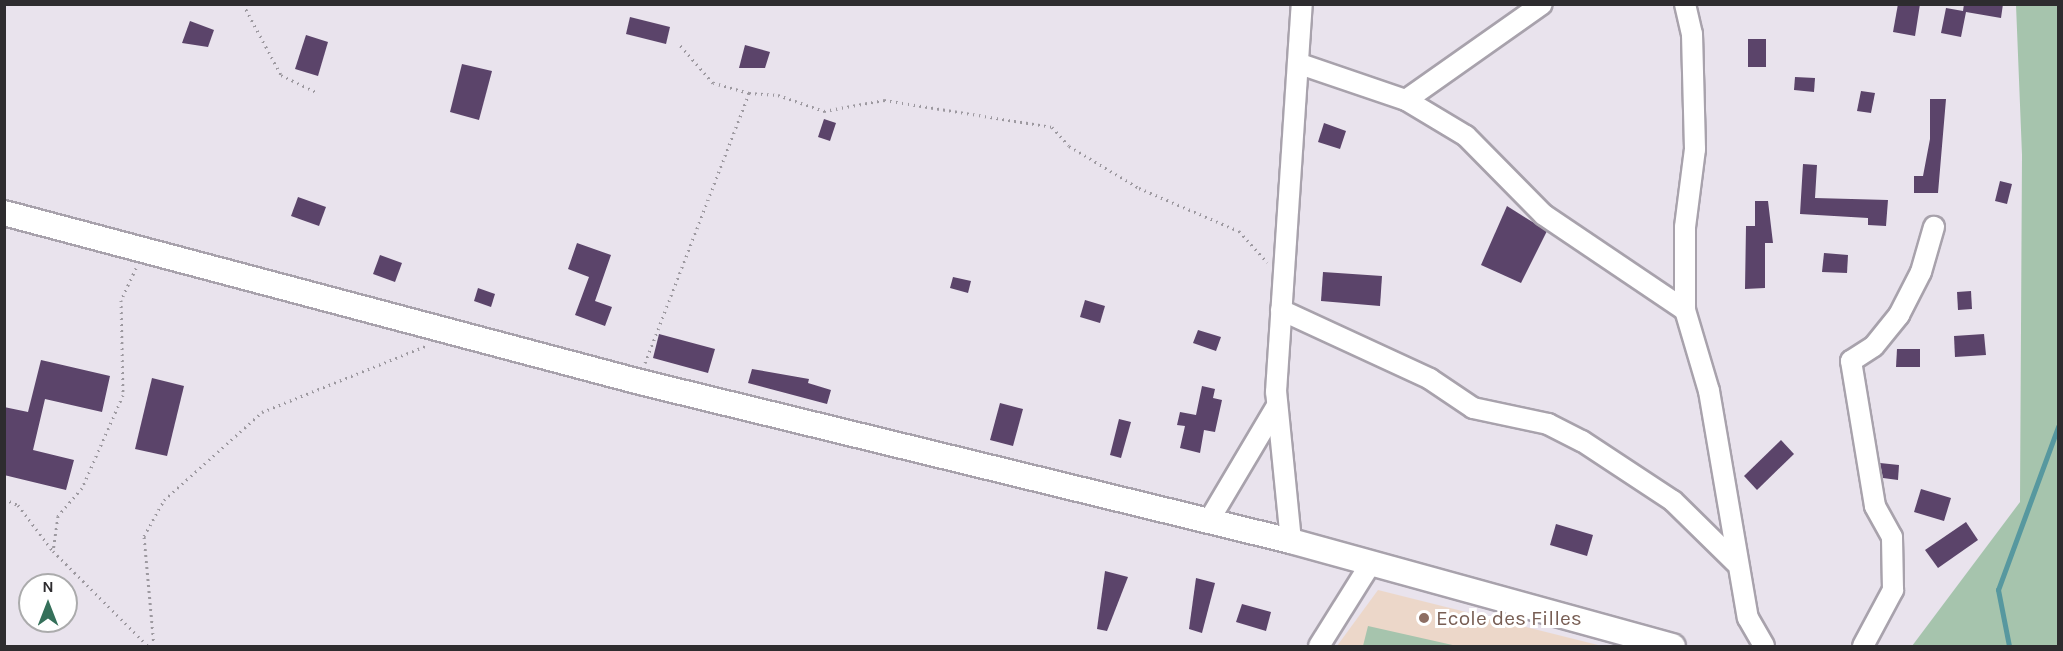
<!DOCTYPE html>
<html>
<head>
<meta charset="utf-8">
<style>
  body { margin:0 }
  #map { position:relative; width:2063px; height:651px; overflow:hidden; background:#e9e3ed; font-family:Karla,sans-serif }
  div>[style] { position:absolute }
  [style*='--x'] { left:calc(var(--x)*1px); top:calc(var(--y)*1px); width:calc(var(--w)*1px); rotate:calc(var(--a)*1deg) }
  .education>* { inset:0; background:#ecd7c9 }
  .green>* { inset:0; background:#a6c4ad }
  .stream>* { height:4.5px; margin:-2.25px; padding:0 2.25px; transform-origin:2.25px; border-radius:2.25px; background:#57989f }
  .building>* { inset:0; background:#5b446a }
  .path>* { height:3px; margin-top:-1.5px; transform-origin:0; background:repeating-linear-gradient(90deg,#9d99a0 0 1.5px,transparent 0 6px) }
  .roads { filter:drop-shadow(2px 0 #a8a2ac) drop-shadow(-2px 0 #a8a2ac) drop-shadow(0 2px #a8a2ac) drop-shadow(0 -2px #a8a2ac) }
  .minor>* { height:20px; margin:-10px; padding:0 10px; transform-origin:10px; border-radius:10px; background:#fff }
  .major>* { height:24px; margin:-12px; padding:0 12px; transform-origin:12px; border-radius:12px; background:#fff }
  .dots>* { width:16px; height:16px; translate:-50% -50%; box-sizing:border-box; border:3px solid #fff; border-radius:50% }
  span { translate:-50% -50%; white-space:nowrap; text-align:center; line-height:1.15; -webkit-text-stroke:6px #fff; paint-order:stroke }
  .education-label { font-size:21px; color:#785e54 }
  .left { translate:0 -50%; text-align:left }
  .frame { position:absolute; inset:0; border:6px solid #2e2c2f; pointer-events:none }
  .north { position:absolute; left:18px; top:573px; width:60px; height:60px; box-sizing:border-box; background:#fff; border:2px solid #ababac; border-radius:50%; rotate:0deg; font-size:16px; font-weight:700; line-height:24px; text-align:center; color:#2e2c2f }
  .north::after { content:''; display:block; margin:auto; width:21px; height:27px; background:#35705a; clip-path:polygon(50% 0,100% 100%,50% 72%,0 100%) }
</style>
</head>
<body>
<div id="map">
  <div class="education">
    <div style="clip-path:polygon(1378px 590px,1602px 646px,1337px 646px)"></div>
  </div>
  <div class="green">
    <div style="clip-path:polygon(2016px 5px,2058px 5px,2058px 646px,1912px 646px,2020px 502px,2022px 155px)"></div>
    <div style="clip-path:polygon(1368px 626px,1457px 646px,1363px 646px)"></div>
  </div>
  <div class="stream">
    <div style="--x:2009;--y:646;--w:57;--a:-101.1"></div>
    <div style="--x:1998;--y:590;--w:174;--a:-69.8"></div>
  </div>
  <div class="building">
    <div style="clip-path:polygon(1898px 4px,1920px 4px,1915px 36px,1893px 32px)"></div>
    <div style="clip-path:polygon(1964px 4px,2003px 4px,2001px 18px,1966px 12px,1961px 37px,1941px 33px,1946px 8px,1963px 11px)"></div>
    <div style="clip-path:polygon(630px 17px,670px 27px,666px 44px,626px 34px)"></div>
    <div style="clip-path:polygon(190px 21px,214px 30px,208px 47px,182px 43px)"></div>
    <div style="clip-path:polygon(306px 35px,328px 42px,318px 76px,295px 69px)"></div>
    <div style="clip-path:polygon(1748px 39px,1766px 39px,1766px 67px,1748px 67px)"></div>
    <div style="clip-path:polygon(745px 45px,770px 52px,765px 68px,739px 68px)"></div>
    <div style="clip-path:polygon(462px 64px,492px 71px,479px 120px,450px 112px)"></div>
    <div style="clip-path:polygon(1795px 77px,1815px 78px,1814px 92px,1794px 90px)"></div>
    <div style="clip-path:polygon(1861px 91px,1875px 93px,1871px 113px,1857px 111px)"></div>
    <div style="clip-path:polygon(1930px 99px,1946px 99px,1938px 193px,1914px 193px,1914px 176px,1923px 176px,1930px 139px)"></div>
    <div style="clip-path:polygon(824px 119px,836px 123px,830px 141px,818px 137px)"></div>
    <div style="clip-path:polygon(1324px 123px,1346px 131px,1340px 149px,1318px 142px)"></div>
    <div style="clip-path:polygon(1803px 164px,1817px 165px,1815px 198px,1888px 200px,1886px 226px,1868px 225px,1868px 218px,1800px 214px)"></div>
    <div style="clip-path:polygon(2000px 181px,2012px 184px,2007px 204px,1995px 201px)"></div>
    <div style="clip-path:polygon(298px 197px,326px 207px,319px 226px,291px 216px)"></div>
    <div style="clip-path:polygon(1755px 201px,1768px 201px,1773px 243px,1765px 243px,1765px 288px,1745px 289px,1746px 226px,1755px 226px)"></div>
    <div style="clip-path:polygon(1507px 206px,1547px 231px,1521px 283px,1481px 265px)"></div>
    <div style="clip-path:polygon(577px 243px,611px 255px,595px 301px,612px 307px,605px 326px,575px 315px,589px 277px,568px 269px)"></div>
    <div style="clip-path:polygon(1824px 253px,1848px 255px,1847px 273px,1822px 272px)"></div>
    <div style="clip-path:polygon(380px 255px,402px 263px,395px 282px,373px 274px)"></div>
    <div style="clip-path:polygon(1323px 272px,1382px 276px,1380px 306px,1321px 301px)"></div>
    <div style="clip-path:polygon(953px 277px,971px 281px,968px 293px,950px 288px)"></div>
    <div style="clip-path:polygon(478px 288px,495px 294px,491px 307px,474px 301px)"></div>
    <div style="clip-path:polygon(1971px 291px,1972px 309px,1958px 310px,1957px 292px)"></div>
    <div style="clip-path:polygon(1085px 300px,1105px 306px,1100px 323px,1080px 317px)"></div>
    <div style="clip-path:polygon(1198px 330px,1221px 337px,1216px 351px,1193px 343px)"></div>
    <div style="clip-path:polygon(659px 334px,715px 349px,708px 373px,653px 358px)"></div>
    <div style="clip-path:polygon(1984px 334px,1986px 355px,1955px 357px,1954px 336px)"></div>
    <div style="clip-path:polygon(1897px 349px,1920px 349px,1920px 367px,1896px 367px)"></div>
    <div style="clip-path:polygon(41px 360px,110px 376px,102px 412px,45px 399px,33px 450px,74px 460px,66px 490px,4px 475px,4px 407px,28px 412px)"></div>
    <div style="clip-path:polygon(752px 369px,809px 379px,808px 383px,831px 390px,827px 404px,748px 383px)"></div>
    <div style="clip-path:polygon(152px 378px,184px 386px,167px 456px,135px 449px)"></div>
    <div style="clip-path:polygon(1202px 386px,1215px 389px,1213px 398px,1222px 400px,1215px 432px,1204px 430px,1200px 453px,1180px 448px,1185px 426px,1177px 425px,1180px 412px,1196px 415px)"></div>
    <div style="clip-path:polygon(1000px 403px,1023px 409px,1013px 446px,990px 440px)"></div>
    <div style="clip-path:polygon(1119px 419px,1131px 422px,1121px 458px,1110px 455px)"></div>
    <div style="clip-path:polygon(1781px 440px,1794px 454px,1757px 490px,1744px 476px)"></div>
    <div style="clip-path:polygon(1880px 463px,1899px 465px,1898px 480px,1883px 478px)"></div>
    <div style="clip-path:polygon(1921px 489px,1951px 498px,1944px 521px,1914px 512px)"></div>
    <div style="clip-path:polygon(1966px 522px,1978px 540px,1938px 568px,1925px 550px)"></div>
    <div style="clip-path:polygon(1556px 524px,1593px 535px,1587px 556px,1550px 545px)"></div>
    <div style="clip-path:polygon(1105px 571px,1128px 577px,1107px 631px,1097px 629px)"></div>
    <div style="clip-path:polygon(1196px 578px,1215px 583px,1202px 633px,1189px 629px)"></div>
    <div style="clip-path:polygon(1242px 604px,1271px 612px,1266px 631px,1236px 622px)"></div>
  </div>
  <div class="path">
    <div style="--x:243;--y:4;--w:81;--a:61.8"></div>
    <div style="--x:281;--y:75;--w:41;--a:25.9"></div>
    <div style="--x:2028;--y:4;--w:7;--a:0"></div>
    <div style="--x:749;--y:93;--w:29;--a:4"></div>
    <div style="--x:778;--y:95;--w:49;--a:19.2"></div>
    <div style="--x:824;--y:111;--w:61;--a:-10.4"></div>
    <div style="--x:884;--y:100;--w:170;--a:9.1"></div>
    <div style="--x:1052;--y:127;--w:25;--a:48"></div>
    <div style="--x:1069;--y:146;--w:82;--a:31"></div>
    <div style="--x:1139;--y:188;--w:109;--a:23.3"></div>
    <div style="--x:1239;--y:231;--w:42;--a:47.9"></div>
    <div style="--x:136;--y:268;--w:35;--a:115"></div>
    <div style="--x:121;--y:300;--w:95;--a:88.8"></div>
    <div style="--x:123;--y:395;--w:102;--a:113.8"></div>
    <div style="--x:82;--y:488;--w:37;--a:131"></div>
    <div style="--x:58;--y:516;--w:35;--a:98"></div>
    <div style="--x:53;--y:551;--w:134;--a:45"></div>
    <div style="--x:645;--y:363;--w:289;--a:-68.9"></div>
    <div style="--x:749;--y:93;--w:37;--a:-164"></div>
    <div style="--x:713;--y:83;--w:52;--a:-131.1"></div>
    <div style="--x:4;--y:499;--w:15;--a:23"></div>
    <div style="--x:18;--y:505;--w:56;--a:52.9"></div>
    <div style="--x:154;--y:646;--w:110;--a:-95.2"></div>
    <div style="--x:144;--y:536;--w:41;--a:-60.9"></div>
    <div style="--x:164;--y:500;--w:132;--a:-41.9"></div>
    <div style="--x:262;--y:412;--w:176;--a:-22"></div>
  </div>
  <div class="roads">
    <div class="minor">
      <div style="--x:1685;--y:4;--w:31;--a:77"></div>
      <div style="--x:1692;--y:34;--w:115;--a:88.5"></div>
      <div style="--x:1695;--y:149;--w:79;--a:97.3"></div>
      <div style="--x:1685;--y:227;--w:83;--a:90"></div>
      <div style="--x:1685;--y:310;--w:84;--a:73.5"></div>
      <div style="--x:1709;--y:391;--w:230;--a:80.3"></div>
      <div style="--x:1748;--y:618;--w:32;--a:60"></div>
      <div style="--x:1300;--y:64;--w:112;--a:18.8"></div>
      <div style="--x:1406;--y:100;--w:70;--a:31"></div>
      <div style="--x:1466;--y:136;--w:111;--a:45.4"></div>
      <div style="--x:1544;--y:215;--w:170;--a:34"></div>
      <div style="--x:1406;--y:100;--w:166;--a:-35.2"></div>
      <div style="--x:1281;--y:310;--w:164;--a:24.8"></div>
      <div style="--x:1430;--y:379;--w:52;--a:34"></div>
      <div style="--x:1473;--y:408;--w:77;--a:12"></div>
      <div style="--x:1548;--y:424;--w:38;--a:27"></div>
      <div style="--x:1582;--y:441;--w:109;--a:33.4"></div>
      <div style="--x:1673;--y:501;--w:88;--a:44.5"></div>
      <div style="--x:1208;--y:522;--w:135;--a:-59.3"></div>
      <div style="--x:1291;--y:541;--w:150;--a:-95.7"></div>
      <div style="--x:1276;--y:392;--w:389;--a:-86.2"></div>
      <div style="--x:1319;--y:646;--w:98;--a:-57.9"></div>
      <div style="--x:1863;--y:646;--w:64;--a:-61.8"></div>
      <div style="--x:1893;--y:590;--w:53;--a:-91.1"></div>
      <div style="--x:1892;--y:537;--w:35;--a:-119"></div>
      <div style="--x:1875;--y:506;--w:147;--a:-99.4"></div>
      <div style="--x:1851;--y:361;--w:27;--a:-33"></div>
      <div style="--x:1874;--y:346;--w:40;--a:-51"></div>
      <div style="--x:1899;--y:315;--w:48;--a:-62.9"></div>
      <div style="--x:1921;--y:272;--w:47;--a:-73.9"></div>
    </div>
    <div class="major">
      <div style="--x:4;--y:213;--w:658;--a:14.88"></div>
      <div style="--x:640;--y:382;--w:670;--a:13.73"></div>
      <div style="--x:1291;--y:541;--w:396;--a:15.4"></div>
    </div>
  </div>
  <div class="dots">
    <div style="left:1424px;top:618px;background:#8d6e63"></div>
  </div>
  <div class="education-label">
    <span class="left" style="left:1436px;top:618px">Ecole des Filles</span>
  </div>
  <div class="frame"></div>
  <div class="north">N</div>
</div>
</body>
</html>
